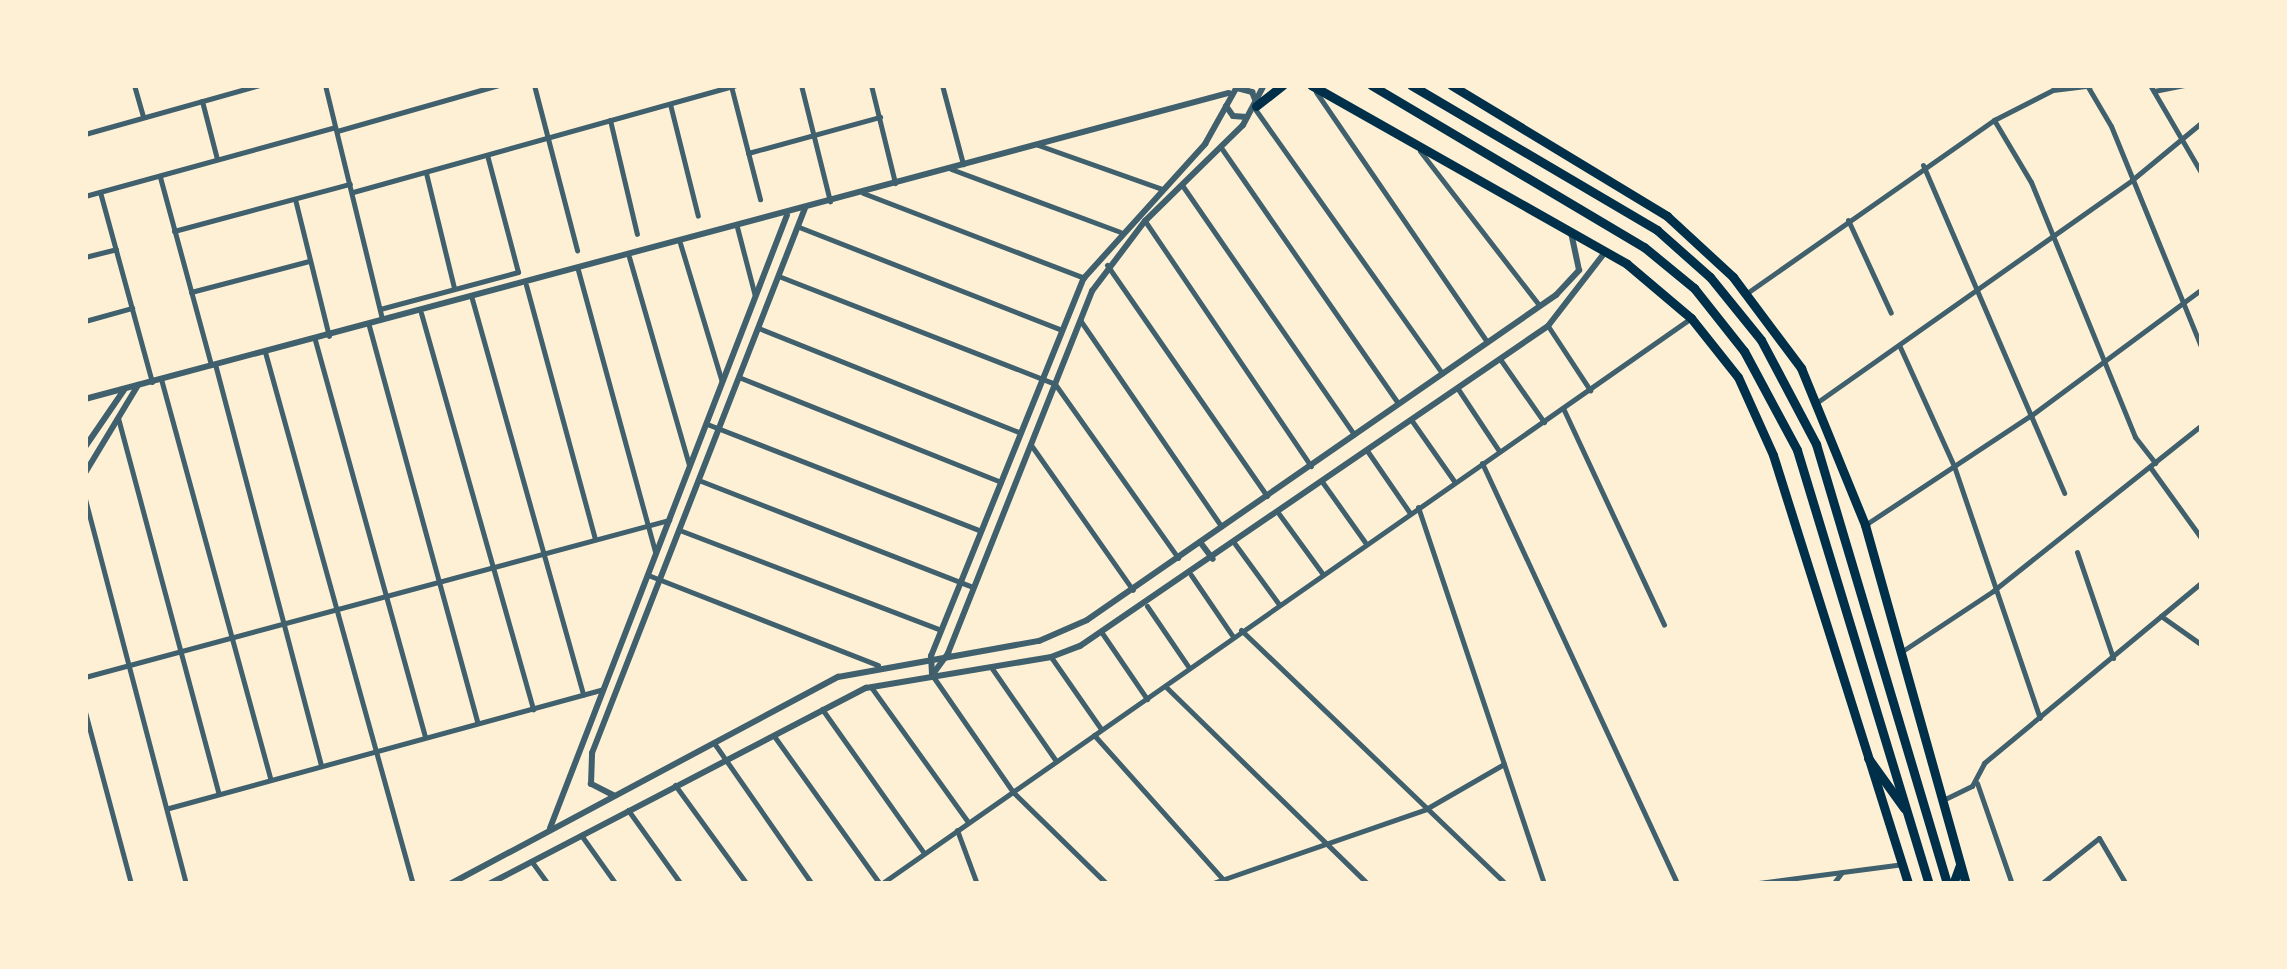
<!DOCTYPE html>
<html>
<head>
<meta charset="utf-8">
<style>
  body { margin:0 }
  #map { position:relative; width:2287px; height:969px; overflow:hidden; background:#fdf0d5; font-family:Helvetica,sans-serif }
  div>[style] { position:absolute }
  [style*='--x'] { left:calc(var(--x)*1px); top:calc(var(--y)*1px); width:calc(var(--w)*1px); rotate:calc(var(--a)*1deg) }
  .minor>* { height:5px; margin:-2.5px; padding:0 2.5px; transform-origin:2.5px; border-radius:2.5px; background:#3f606c }
  .tertiary>* { height:6px; margin:-3px; padding:0 3px; transform-origin:3px; border-radius:3px; background:#3f606c }
  .primary>* { height:9px; margin:-4.5px; padding:0 4.5px; transform-origin:4.5px; border-radius:4.5px; background:#003049 }
  .trunk>* { height:9px; margin:-4.5px; padding:0 4.5px; transform-origin:4.5px; border-radius:4.5px; background:#003049 }
  span { translate:-50% -50%; white-space:nowrap; text-align:center; line-height:1.15; -webkit-text-stroke:8px #fdf0d5; paint-order:stroke }
  .frame { position:absolute; inset:0; border:88px solid #fdf0d5; pointer-events:none }
</style>
</head>
<body>
<div id="map">
  <div class="minor">
    <div style="--x:134;--y:85;--w:33;--a:74"></div>
    <div style="--x:325;--y:85;--w:241;--a:76.3"></div>
    <div style="--x:534;--y:85;--w:171;--a:75.4"></div>
    <div style="--x:801;--y:85;--w:120;--a:76"></div>
    <div style="--x:871;--y:85;--w:101;--a:76.2"></div>
    <div style="--x:942;--y:85;--w:82;--a:75.1"></div>
    <div style="--x:2150;--y:85;--w:103;--a:59.7"></div>
    <div style="--x:731;--y:86;--w:117;--a:75.6"></div>
    <div style="--x:2088;--y:87;--w:45;--a:59.5"></div>
    <div style="--x:2111;--y:126;--w:241;--a:67.8"></div>
    <div style="--x:2154;--y:91;--w:32;--a:-11"></div>
    <div style="--x:1316;--y:92;--w:303;--a:55.6"></div>
    <div style="--x:202;--y:101;--w:60;--a:75.5"></div>
    <div style="--x:670;--y:104;--w:115;--a:76"></div>
    <div style="--x:1255;--y:109;--w:324;--a:54.7"></div>
    <div style="--x:610;--y:120;--w:117;--a:76.7"></div>
    <div style="--x:1994;--y:120;--w:72;--a:59.2"></div>
    <div style="--x:2031;--y:182;--w:275;--a:67.8"></div>
    <div style="--x:2135;--y:437;--w:33;--a:52"></div>
    <div style="--x:337;--y:131;--w:168;--a:-15.9"></div>
    <div style="--x:85;--y:134;--w:181;--a:-15.7"></div>
    <div style="--x:1038;--y:145;--w:132;--a:19.5"></div>
    <div style="--x:1222;--y:149;--w:309;--a:55.3"></div>
    <div style="--x:1420;--y:151;--w:195;--a:52.3"></div>
    <div style="--x:748;--y:153;--w:137;--a:-15.3"></div>
    <div style="--x:1923;--y:165;--w:357;--a:66.7"></div>
    <div style="--x:951;--y:169;--w:180;--a:20.4"></div>
    <div style="--x:426;--y:173;--w:118;--a:76.3"></div>
    <div style="--x:160;--y:177;--w:195;--a:74.8"></div>
    <div style="--x:1182;--y:185;--w:303;--a:55.4"></div>
    <div style="--x:100;--y:192;--w:197;--a:74.7"></div>
    <div style="--x:353;--y:192;--w:397;--a:-15.6"></div>
    <div style="--x:863;--y:193;--w:237;--a:21"></div>
    <div style="--x:85;--y:196;--w:259;--a:-15.4"></div>
    <div style="--x:295;--y:199;--w:141;--a:76.1"></div>
    <div style="--x:1848;--y:220;--w:102;--a:65.2"></div>
    <div style="--x:1145;--y:221;--w:296;--a:55.9"></div>
    <div style="--x:737;--y:227;--w:71;--a:75.4"></div>
    <div style="--x:799;--y:227;--w:282;--a:21.4"></div>
    <div style="--x:174;--y:231;--w:182;--a:-15"></div>
    <div style="--x:680;--y:243;--w:145;--a:73.2"></div>
    <div style="--x:85;--y:257;--w:32;--a:-14"></div>
    <div style="--x:629;--y:257;--w:216;--a:73.9"></div>
    <div style="--x:1107;--y:265;--w:281;--a:55.3"></div>
    <div style="--x:578;--y:270;--w:292;--a:74.7"></div>
    <div style="--x:781;--y:277;--w:294;--a:21.3"></div>
    <div style="--x:1055;--y:384;--w:213;--a:54.7"></div>
    <div style="--x:526;--y:285;--w:263;--a:74.8"></div>
    <div style="--x:191;--y:292;--w:122;--a:-14.7"></div>
    <div style="--x:1747;--y:293;--w:302;--a:-35"></div>
    <div style="--x:1994;--y:120;--w:66;--a:-27"></div>
    <div style="--x:2053;--y:90;--w:39;--a:-7"></div>
    <div style="--x:472;--y:299;--w:411;--a:74.3"></div>
    <div style="--x:380;--y:309;--w:143;--a:-15"></div>
    <div style="--x:518;--y:272;--w:121;--a:-104.8"></div>
    <div style="--x:421;--y:313;--w:412;--a:74.2"></div>
    <div style="--x:1080;--y:320;--w:250;--a:55.6"></div>
    <div style="--x:85;--y:321;--w:49;--a:-15.5"></div>
    <div style="--x:369;--y:326;--w:410;--a:74.7"></div>
    <div style="--x:1548;--y:326;--w:77;--a:56.7"></div>
    <div style="--x:761;--y:329;--w:278;--a:21.8"></div>
    <div style="--x:315;--y:340;--w:412;--a:74.5"></div>
    <div style="--x:1900;--y:347;--w:131;--a:65.6"></div>
    <div style="--x:1954;--y:466;--w:266;--a:71.2"></div>
    <div style="--x:265;--y:352;--w:549;--a:74.47"></div>
    <div style="--x:1500;--y:359;--w:77;--a:55.1"></div>
    <div style="--x:215;--y:364;--w:414;--a:75.2"></div>
    <div style="--x:741;--y:378;--w:280;--a:21.8"></div>
    <div style="--x:161;--y:379;--w:414;--a:74.7"></div>
    <div style="--x:1458;--y:389;--w:74;--a:56.5"></div>
    <div style="--x:1819;--y:401;--w:383;--a:-35.2"></div>
    <div style="--x:2132;--y:180;--w:91;--a:-39.6"></div>
    <div style="--x:1563;--y:408;--w:239;--a:65"></div>
    <div style="--x:118;--y:418;--w:387;--a:75"></div>
    <div style="--x:1412;--y:421;--w:73;--a:55"></div>
    <div style="--x:707;--y:424;--w:294;--a:21.3"></div>
    <div style="--x:1031;--y:445;--w:177;--a:54.9"></div>
    <div style="--x:1368;--y:452;--w:74;--a:55.5"></div>
    <div style="--x:1482;--y:463;--w:464;--a:65.1"></div>
    <div style="--x:2150;--y:467;--w:89;--a:54.2"></div>
    <div style="--x:701;--y:481;--w:292;--a:21.3"></div>
    <div style="--x:1323;--y:483;--w:72;--a:54.6"></div>
    <div style="--x:85;--y:499;--w:398;--a:75.3"></div>
    <div style="--x:1418;--y:507;--w:397;--a:71.5"></div>
    <div style="--x:1279;--y:514;--w:73;--a:53.9"></div>
    <div style="--x:1865;--y:525;--w:201;--a:-33.5"></div>
    <div style="--x:2033;--y:414;--w:210;--a:-36.5"></div>
    <div style="--x:682;--y:531;--w:277;--a:20.9"></div>
    <div style="--x:1235;--y:544;--w:73;--a:53.9"></div>
    <div style="--x:2077;--y:552;--w:112;--a:71.2"></div>
    <div style="--x:648;--y:575;--w:247;--a:21.4"></div>
    <div style="--x:1191;--y:575;--w:73;--a:55.7"></div>
    <div style="--x:1147;--y:606;--w:73;--a:55.7"></div>
    <div style="--x:2161;--y:616;--w:50;--a:35.3"></div>
    <div style="--x:1241;--y:630;--w:367;--a:43.8"></div>
    <div style="--x:1102;--y:633;--w:80;--a:55.7"></div>
    <div style="--x:1901;--y:652;--w:110;--a:-33.5"></div>
    <div style="--x:1993;--y:591;--w:267;--a:-38.5"></div>
    <div style="--x:1051;--y:657;--w:88;--a:55.2"></div>
    <div style="--x:991;--y:667;--w:114;--a:55.3"></div>
    <div style="--x:932;--y:675;--w:142;--a:55.3"></div>
    <div style="--x:1013;--y:792;--w:132;--a:44.4"></div>
    <div style="--x:85;--y:677;--w:605;--a:-15.05"></div>
    <div style="--x:1165;--y:686;--w:284;--a:44.3"></div>
    <div style="--x:871;--y:687;--w:166;--a:54.3"></div>
    <div style="--x:822;--y:709;--w:176;--a:54.7"></div>
    <div style="--x:85;--y:712;--w:178;--a:75"></div>
    <div style="--x:1094;--y:735;--w:200;--a:48.2"></div>
    <div style="--x:774;--y:736;--w:182;--a:54.4"></div>
    <div style="--x:714;--y:743;--w:172;--a:55.2"></div>
    <div style="--x:1977;--y:783;--w:107;--a:70.9"></div>
    <div style="--x:675;--y:785;--w:122;--a:54"></div>
    <div style="--x:1943;--y:800;--w:32;--a:-26"></div>
    <div style="--x:1972;--y:786;--w:26;--a:-62"></div>
    <div style="--x:1984;--y:763;--w:283;--a:-39.7"></div>
    <div style="--x:169;--y:808;--w:450;--a:-15.3"></div>
    <div style="--x:628;--y:810;--w:91;--a:54.4"></div>
    <div style="--x:957;--y:830;--w:58;--a:69.7"></div>
    <div style="--x:581;--y:835;--w:60;--a:54.5"></div>
    <div style="--x:532;--y:862;--w:27;--a:54"></div>
    <div style="--x:881;--y:884;--w:988;--a:-34.94"></div>
    <div style="--x:1210;--y:884;--w:229;--a:-19.1"></div>
    <div style="--x:1426;--y:809;--w:90;--a:-30"></div>
    <div style="--x:1751;--y:884;--w:152;--a:-7.5"></div>
    <div style="--x:1833;--y:884;--w:15;--a:-53"></div>
    <div style="--x:2041;--y:884;--w:74;--a:-38.4"></div>
    <div style="--x:2099;--y:838;--w:53;--a:59.6"></div>
  </div>
  <div class="tertiary">
    <div style="--x:1237;--y:88;--w:16;--a:15"></div>
    <div style="--x:1252;--y:92;--w:11;--a:68"></div>
    <div style="--x:1226;--y:106;--w:12;--a:55"></div>
    <div style="--x:1233;--y:116;--w:14;--a:4"></div>
    <div style="--x:85;--y:399;--w:1184;--a:-14.98"></div>
    <div style="--x:85;--y:447;--w:69;--a:-55.6"></div>
    <div style="--x:85;--y:473;--w:103;--a:-58.9"></div>
    <div style="--x:1200;--y:542;--w:21;--a:53"></div>
    <div style="--x:932;--y:674;--w:18;--a:-93"></div>
    <div style="--x:931;--y:656;--w:408;--a:-68"></div>
    <div style="--x:1084;--y:278;--w:181;--a:-47.9"></div>
    <div style="--x:1205;--y:144;--w:68;--a:-60.8"></div>
    <div style="--x:933;--y:674;--w:26;--a:-54"></div>
    <div style="--x:948;--y:653;--w:390;--a:-68.3"></div>
    <div style="--x:1092;--y:291;--w:88;--a:-52.9"></div>
    <div style="--x:1145;--y:221;--w:137;--a:-44.4"></div>
    <div style="--x:1243;--y:125;--w:45;--a:-62.3"></div>
    <div style="--x:613;--y:795;--w:25;--a:-153"></div>
    <div style="--x:591;--y:784;--w:31;--a:-88"></div>
    <div style="--x:592;--y:753;--w:585;--a:-68.65"></div>
    <div style="--x:550;--y:828;--w:657;--a:-68.86"></div>
    <div style="--x:450;--y:884;--w:440;--a:-28.1"></div>
    <div style="--x:838;--y:677;--w:204;--a:-10.2"></div>
    <div style="--x:1039;--y:641;--w:52;--a:-23.6"></div>
    <div style="--x:1087;--y:620;--w:571;--a:-34.72"></div>
    <div style="--x:1556;--y:295;--w:34;--a:-47"></div>
    <div style="--x:1579;--y:270;--w:39;--a:-102"></div>
    <div style="--x:489;--y:884;--w:425;--a:-27.5"></div>
    <div style="--x:866;--y:688;--w:188;--a:-9.5"></div>
    <div style="--x:1051;--y:657;--w:31;--a:-21"></div>
    <div style="--x:1080;--y:646;--w:567;--a:-34.36"></div>
    <div style="--x:1548;--y:326;--w:95;--a:-52.3"></div>
  </div>
  <div class="primary">
    <div style="--x:1311;--y:85;--w:363;--a:29.5"></div>
    <div style="--x:1627;--y:264;--w:84;--a:40.2"></div>
    <div style="--x:1691;--y:318;--w:75;--a:51.5"></div>
    <div style="--x:1738;--y:377;--w:85;--a:65.8"></div>
    <div style="--x:1773;--y:455;--w:450;--a:72.5"></div>
    <div style="--x:1451;--y:85;--w:253;--a:31.2"></div>
    <div style="--x:1667;--y:216;--w:90;--a:42.7"></div>
    <div style="--x:1733;--y:277;--w:114;--a:53.2"></div>
    <div style="--x:1801;--y:368;--w:170;--a:67.8"></div>
    <div style="--x:1865;--y:525;--w:373;--a:74.3"></div>
    <div style="--x:1256;--y:106;--w:34;--a:-38"></div>
  </div>
  <div class="trunk">
    <div style="--x:1371;--y:85;--w:317;--a:30.7"></div>
    <div style="--x:1644;--y:247;--w:65;--a:39.4"></div>
    <div style="--x:1694;--y:288;--w:80;--a:51.6"></div>
    <div style="--x:1744;--y:351;--w:112;--a:61.8"></div>
    <div style="--x:1797;--y:450;--w:454;--a:73.1"></div>
    <div style="--x:1411;--y:85;--w:286;--a:30.5"></div>
    <div style="--x:1657;--y:230;--w:71;--a:41.6"></div>
    <div style="--x:1710;--y:277;--w:81;--a:51"></div>
    <div style="--x:1761;--y:340;--w:118;--a:62.1"></div>
    <div style="--x:1816;--y:444;--w:459;--a:73.4"></div>
    <div style="--x:1868;--y:758;--w:62;--a:54.2"></div>
    <div style="--x:1953;--y:884;--w:20;--a:-70"></div>
  </div>
  <div class="frame"></div>
</div>
</body>
</html>
